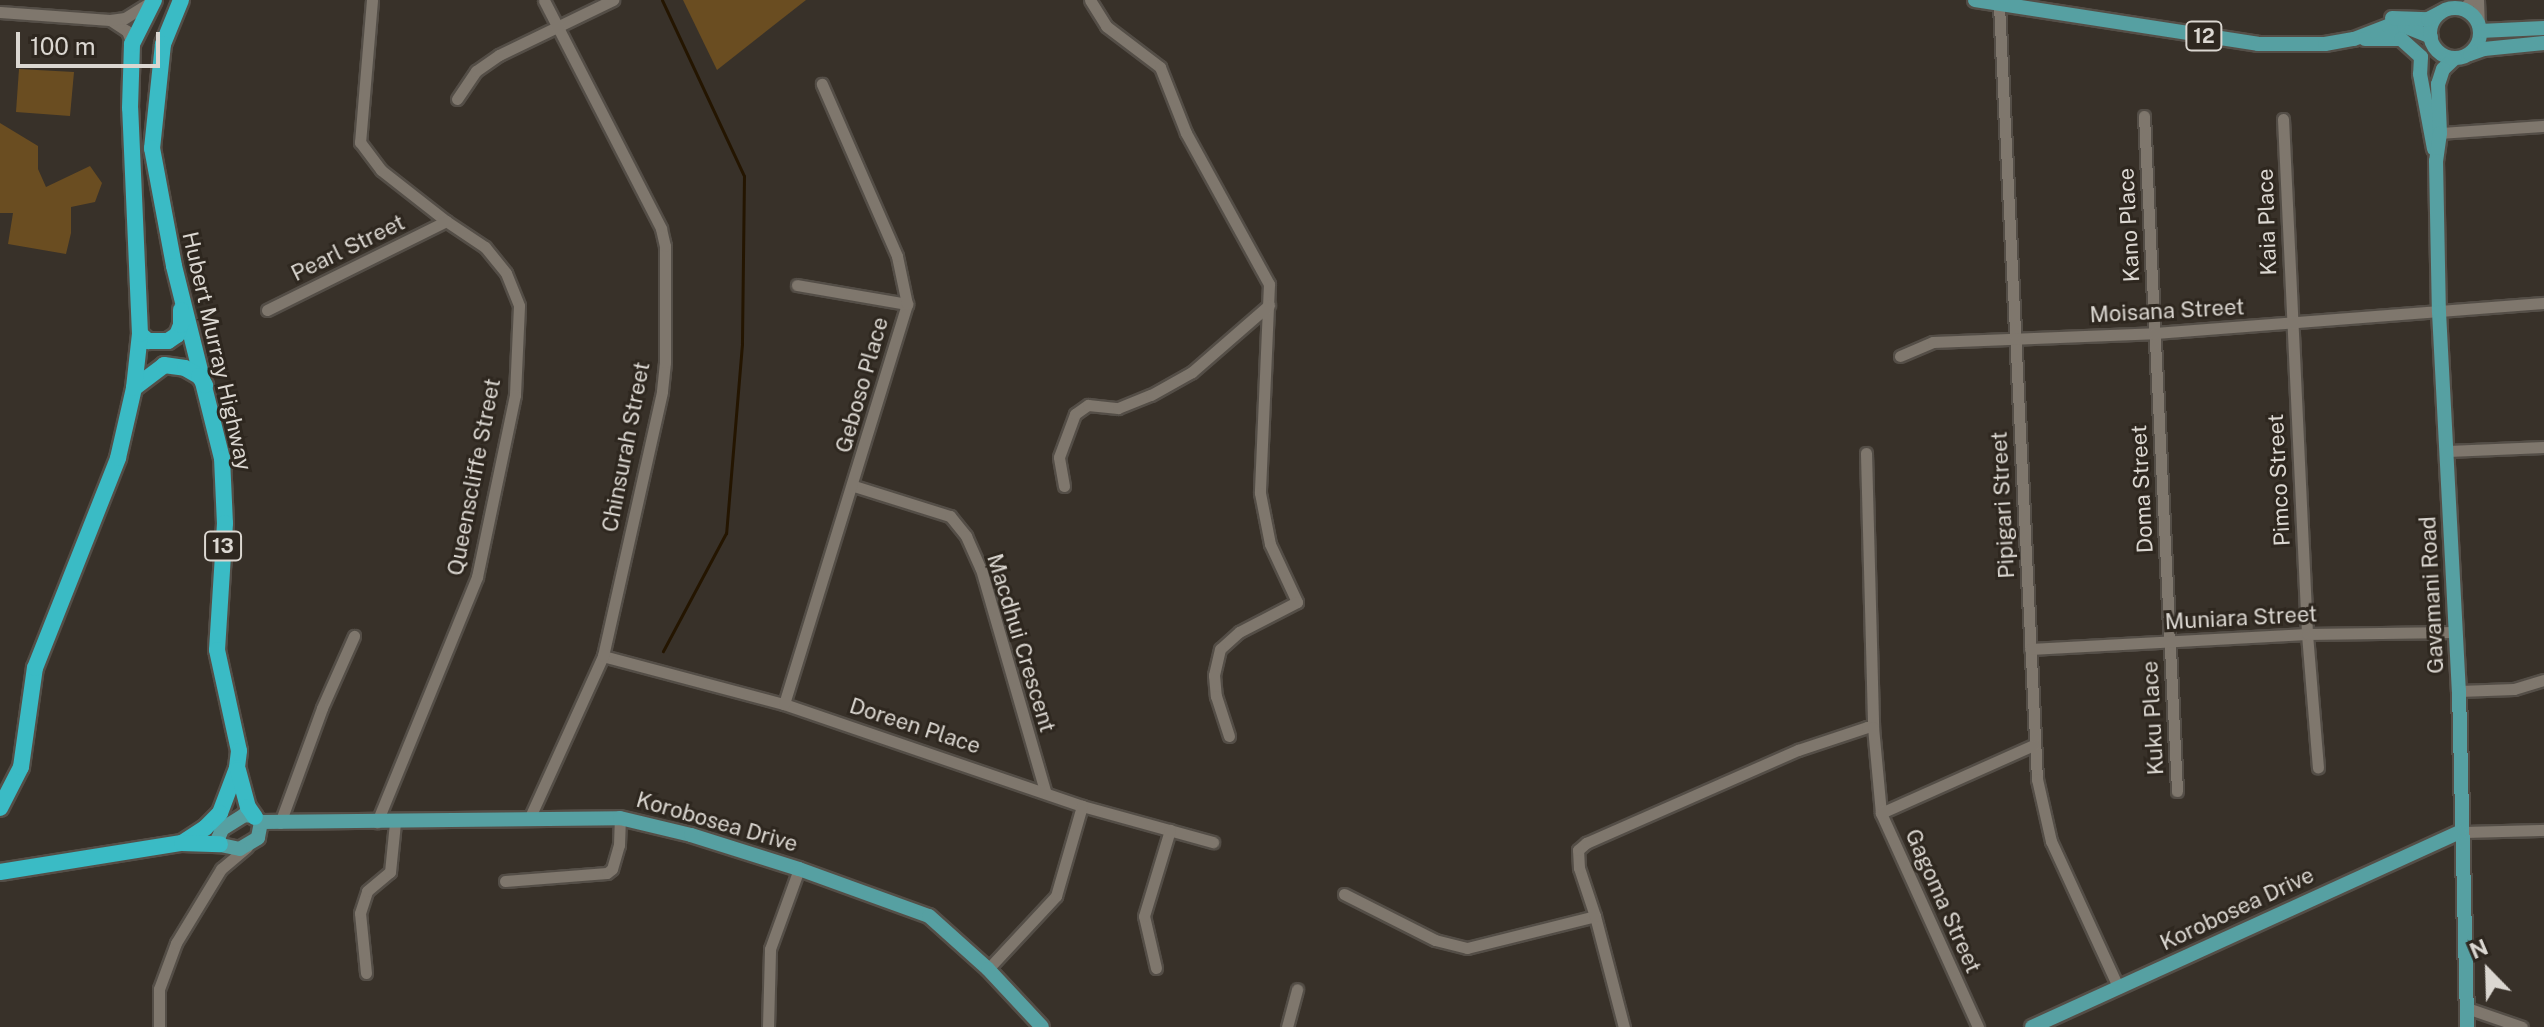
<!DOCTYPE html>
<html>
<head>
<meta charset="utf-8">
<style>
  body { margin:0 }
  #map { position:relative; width:2544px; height:1027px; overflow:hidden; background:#383129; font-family:"Public Sans",sans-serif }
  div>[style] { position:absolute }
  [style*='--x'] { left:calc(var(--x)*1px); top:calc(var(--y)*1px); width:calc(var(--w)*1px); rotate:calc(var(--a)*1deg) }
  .green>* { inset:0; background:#6a4d21 }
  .stream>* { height:3px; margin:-1.5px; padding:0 1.5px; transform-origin:1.5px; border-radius:1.5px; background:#241500 }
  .roads { filter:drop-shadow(2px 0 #544e47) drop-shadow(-2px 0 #544e47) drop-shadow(0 2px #544e47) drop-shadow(0 -2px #544e47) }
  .minor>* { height:11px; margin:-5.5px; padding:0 5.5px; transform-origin:5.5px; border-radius:5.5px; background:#7f776d }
  .major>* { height:14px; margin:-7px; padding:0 7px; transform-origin:7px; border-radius:7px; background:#56a0a2 }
  .major>.ring { margin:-7px; padding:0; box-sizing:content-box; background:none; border:14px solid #56a0a2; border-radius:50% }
  .highway>* { height:16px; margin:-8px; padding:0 8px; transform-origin:8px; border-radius:8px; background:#3abbc5 }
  span { translate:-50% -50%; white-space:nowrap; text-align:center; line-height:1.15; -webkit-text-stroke:6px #2e271f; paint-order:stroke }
  .shield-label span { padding:2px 6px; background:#2e271f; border:2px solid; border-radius:6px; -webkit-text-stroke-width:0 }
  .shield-label { font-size:20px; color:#dbd7d1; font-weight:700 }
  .street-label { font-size:22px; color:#dbd7d1 }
  .north { position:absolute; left:2448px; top:931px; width:80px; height:80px; -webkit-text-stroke:6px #2e271f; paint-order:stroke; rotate:337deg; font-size:22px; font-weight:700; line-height:32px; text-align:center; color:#dbd7d1 }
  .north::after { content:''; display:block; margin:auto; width:28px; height:36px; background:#dbd7d1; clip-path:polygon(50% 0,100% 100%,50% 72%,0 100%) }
  .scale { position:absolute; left:16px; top:32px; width:144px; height:36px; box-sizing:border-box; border:4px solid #dbd7d1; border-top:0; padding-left:10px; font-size:24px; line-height:28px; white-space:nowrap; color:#dbd7d1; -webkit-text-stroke:6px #2e271f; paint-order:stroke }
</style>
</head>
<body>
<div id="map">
  <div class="green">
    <div style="clip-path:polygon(683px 0,806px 0,717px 70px)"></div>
    <div style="clip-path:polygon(19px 69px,74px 72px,70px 116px,16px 112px)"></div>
    <div style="clip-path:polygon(0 123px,38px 146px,38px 169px,46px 187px,90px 166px,102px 183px,95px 202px,71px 207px,71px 233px,66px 254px,8px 244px,13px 213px,0 213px)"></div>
  </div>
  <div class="stream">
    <div style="--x:662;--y:0;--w:194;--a:65"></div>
    <div style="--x:744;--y:176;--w:168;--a:90.7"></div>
    <div style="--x:742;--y:344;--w:190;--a:94.8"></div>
    <div style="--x:726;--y:533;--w:134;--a:118.1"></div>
  </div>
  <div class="roads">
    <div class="minor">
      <div style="--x:372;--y:0;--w:143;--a:94.8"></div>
      <div style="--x:360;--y:142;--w:35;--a:53"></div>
      <div style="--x:381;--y:170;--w:83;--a:38.1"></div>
      <div style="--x:446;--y:221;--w:47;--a:33.7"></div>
      <div style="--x:485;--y:247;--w:33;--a:51"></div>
      <div style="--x:506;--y:273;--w:35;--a:68"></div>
      <div style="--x:519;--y:306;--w:89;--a:92.6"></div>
      <div style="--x:515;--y:395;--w:186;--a:101.8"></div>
      <div style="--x:477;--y:577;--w:265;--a:112.2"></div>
      <div style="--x:1090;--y:0;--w:31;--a:58"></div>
      <div style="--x:1106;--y:26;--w:68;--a:37.2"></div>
      <div style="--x:1160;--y:67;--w:71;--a:68.5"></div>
      <div style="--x:1186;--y:133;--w:172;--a:61.2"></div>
      <div style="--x:1269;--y:284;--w:209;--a:92.5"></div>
      <div style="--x:1260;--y:493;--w:52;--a:78.9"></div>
      <div style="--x:1270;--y:544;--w:64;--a:65"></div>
      <div style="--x:1297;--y:602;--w:65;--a:152.7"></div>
      <div style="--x:1239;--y:632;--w:25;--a:138"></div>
      <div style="--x:1220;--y:649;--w:27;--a:103"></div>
      <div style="--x:1214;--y:675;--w:21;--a:85"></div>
      <div style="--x:1216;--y:696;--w:42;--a:72"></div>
      <div style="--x:2478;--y:0;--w:24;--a:88"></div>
      <div style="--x:1999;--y:5;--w:775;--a:87.19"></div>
      <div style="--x:2037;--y:779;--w:64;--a:77.3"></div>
      <div style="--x:2051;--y:841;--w:161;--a:65.3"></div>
      <div style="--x:2463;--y:9;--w:12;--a:-48"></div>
      <div style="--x:0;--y:12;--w:110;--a:4.2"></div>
      <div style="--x:110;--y:20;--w:20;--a:33"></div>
      <div style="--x:127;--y:31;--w:14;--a:69"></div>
      <div style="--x:110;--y:20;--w:15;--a:-8"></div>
      <div style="--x:125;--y:18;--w:28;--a:-32"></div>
      <div style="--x:457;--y:99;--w:34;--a:-56"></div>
      <div style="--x:476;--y:71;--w:28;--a:-35"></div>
      <div style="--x:499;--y:55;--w:127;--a:-25.8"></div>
      <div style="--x:2144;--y:116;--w:676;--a:87.2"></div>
      <div style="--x:2283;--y:119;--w:516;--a:87.33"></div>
      <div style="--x:2307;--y:634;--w:134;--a:85.3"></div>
      <div style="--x:2440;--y:133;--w:104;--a:-3.9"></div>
      <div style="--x:797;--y:285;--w:112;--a:9.8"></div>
      <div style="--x:267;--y:310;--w:200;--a:-26.4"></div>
      <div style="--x:1900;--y:356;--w:36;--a:-23"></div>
      <div style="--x:1933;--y:342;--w:221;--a:-2.3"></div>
      <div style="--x:2154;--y:333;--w:391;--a:-4.4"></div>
      <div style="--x:2447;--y:451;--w:97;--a:-2.4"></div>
      <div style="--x:1866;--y:453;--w:274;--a:88.5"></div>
      <div style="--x:854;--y:486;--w:101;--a:17.4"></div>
      <div style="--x:950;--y:516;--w:26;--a:51"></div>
      <div style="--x:966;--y:536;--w:36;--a:66"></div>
      <div style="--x:981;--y:569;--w:231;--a:73.9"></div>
      <div style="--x:1064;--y:486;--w:29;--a:-100"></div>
      <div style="--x:1059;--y:457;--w:46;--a:-69.6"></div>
      <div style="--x:1075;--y:414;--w:16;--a:-35"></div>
      <div style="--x:1088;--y:405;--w:30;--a:6"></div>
      <div style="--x:1118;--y:408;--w:35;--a:-22"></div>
      <div style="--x:1151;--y:395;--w:47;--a:-29.3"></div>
      <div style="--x:1192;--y:372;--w:102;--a:-41"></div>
      <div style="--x:2030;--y:649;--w:277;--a:-3.1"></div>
      <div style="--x:2307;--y:634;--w:147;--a:-0.8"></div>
      <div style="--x:603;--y:656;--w:187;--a:14.9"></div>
      <div style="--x:784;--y:704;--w:315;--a:18.9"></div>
      <div style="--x:1082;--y:806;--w:136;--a:15.4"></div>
      <div style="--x:2459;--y:691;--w:55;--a:-2.1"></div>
      <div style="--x:2514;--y:689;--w:31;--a:-17"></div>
      <div style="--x:784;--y:704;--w:418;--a:-72.9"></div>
      <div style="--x:907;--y:304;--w:49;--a:-101.8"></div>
      <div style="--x:897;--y:256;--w:188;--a:-113.6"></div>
      <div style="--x:530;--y:817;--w:177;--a:-65.6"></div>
      <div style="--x:603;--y:656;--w:271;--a:-77.4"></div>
      <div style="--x:662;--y:391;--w:29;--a:-84"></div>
      <div style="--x:665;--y:362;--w:116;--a:-90"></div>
      <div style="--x:665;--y:246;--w:18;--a:-103"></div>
      <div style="--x:661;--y:228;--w:256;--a:-117.2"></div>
      <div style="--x:280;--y:823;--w:122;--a:-69.9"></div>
      <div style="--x:322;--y:708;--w:79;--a:-66"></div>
      <div style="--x:2460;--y:832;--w:84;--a:-1.4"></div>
      <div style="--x:505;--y:881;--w:102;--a:-4.5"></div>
      <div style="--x:607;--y:873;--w:6;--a:-39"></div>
      <div style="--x:612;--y:869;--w:25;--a:-74"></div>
      <div style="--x:619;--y:845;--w:27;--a:-88"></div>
      <div style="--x:1344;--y:894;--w:102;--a:26.8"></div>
      <div style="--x:1435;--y:940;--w:33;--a:14"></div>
      <div style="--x:1467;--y:948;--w:132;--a:-14"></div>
      <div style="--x:1595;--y:916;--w:115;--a:75.4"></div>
      <div style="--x:1595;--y:916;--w:51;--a:-108.4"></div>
      <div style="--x:1579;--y:868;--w:18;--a:-93"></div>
      <div style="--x:1578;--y:850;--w:11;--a:-41"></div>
      <div style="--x:1586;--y:843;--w:232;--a:-23.7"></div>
      <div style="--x:1798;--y:750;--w:73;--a:-18.4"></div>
      <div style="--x:1867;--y:727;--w:6;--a:0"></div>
      <div style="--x:1873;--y:727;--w:86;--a:84.7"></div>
      <div style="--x:1156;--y:968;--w:53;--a:-103"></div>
      <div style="--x:1144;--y:916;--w:90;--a:-73.2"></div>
      <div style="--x:988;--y:969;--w:100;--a:-47"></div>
      <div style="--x:1056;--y:896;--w:94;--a:-73.9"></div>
      <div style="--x:366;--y:973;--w:60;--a:-95.7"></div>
      <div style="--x:360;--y:913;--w:23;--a:-72"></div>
      <div style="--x:367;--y:891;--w:30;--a:-40"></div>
      <div style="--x:390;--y:872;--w:49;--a:-84.2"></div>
      <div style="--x:2467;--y:1008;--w:58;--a:19.1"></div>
      <div style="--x:159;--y:1027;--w:38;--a:-90"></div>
      <div style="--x:159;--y:989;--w:49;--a:-69.7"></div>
      <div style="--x:176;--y:943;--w:87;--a:-58.7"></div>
      <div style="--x:221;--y:869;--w:34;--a:-40"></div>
      <div style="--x:768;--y:1027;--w:78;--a:-88.5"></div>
      <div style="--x:770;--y:949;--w:85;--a:-70.1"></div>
      <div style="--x:1287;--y:1027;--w:39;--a:-75"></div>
      <div style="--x:1978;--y:1027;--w:235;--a:-114.4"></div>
      <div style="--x:1881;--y:813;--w:167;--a:-24"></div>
    </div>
    <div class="major">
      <div style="--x:1975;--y:0;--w:286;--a:8.8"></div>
      <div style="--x:2258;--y:44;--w:67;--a:0"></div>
      <div style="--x:2325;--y:44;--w:29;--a:-10"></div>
      <div style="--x:2354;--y:39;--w:36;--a:-21"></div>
      <div style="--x:2388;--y:26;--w:16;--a:0"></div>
      <div style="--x:2404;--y:26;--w:29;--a:22"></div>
      <div class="ring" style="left:2430px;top:8px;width:36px;height:36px"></div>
      <div style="--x:2392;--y:18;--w:36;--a:2"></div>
      <div style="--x:2428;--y:19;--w:13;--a:-27"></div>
      <div style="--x:2480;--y:31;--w:64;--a:-2.7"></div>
      <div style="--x:2365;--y:39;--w:36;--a:0"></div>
      <div style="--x:2401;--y:39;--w:27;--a:42"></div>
      <div style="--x:2421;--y:57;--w:17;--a:93"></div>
      <div style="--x:2420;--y:74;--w:76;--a:79.4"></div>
      <div style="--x:2470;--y:54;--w:15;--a:-20"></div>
      <div style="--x:2484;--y:49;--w:60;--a:-5.7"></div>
      <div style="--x:2455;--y:58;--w:16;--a:137"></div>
      <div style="--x:2443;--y:69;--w:16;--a:108"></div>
      <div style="--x:2438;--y:84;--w:49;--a:87.7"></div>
      <div style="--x:2440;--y:133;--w:28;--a:98"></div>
      <div style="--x:2436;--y:161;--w:151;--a:88.9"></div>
      <div style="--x:2439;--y:312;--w:380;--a:87"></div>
      <div style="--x:2459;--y:691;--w:336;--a:88.6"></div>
      <div style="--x:244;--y:815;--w:9;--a:6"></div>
      <div style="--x:253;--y:816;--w:10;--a:37"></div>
      <div style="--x:261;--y:822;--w:16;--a:101"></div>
      <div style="--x:258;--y:838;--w:21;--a:149"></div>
      <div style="--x:240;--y:849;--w:19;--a:-168"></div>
      <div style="--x:221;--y:845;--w:7;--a:-117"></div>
      <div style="--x:218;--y:839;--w:11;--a:-68"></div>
      <div style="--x:222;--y:829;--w:26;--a:-32"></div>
      <div style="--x:261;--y:822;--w:359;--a:-0.6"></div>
      <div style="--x:620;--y:818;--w:73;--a:13.5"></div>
      <div style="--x:691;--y:835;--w:113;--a:17.5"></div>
      <div style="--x:799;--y:869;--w:138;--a:19.9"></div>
      <div style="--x:929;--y:916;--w:79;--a:41.9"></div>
      <div style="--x:988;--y:969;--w:79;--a:47"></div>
      <div style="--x:2032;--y:1027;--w:470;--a:-24.5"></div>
    </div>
    <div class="highway">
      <div style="--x:181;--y:0;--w:48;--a:112.2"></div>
      <div style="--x:163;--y:44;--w:105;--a:96"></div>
      <div style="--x:152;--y:148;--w:120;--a:79.4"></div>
      <div style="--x:174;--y:266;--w:198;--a:76"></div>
      <div style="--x:222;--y:458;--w:65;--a:87.4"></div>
      <div style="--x:225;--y:523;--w:127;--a:93.6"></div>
      <div style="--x:217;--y:650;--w:103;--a:77.7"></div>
      <div style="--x:239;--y:751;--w:17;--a:97"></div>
      <div style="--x:237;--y:768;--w:48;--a:110.7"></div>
      <div style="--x:220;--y:813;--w:21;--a:135"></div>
      <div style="--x:205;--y:828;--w:27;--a:147"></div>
      <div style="--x:140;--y:334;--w:11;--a:41"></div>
      <div style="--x:148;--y:341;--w:20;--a:0"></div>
      <div style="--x:168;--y:341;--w:11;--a:-34"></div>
      <div style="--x:177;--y:335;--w:11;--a:-68"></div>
      <div style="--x:181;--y:325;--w:15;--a:-90"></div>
      <div style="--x:134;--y:388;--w:38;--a:-37"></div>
      <div style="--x:164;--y:365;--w:21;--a:8"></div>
      <div style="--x:185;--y:368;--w:16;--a:30"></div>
      <div style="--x:199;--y:376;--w:11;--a:56"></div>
      <div style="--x:238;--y:770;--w:38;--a:75"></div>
      <div style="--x:248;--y:807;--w:12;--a:55"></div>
      <div style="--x:0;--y:808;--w:46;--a:-62.9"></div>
      <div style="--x:21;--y:767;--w:100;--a:-82"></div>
      <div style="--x:35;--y:668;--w:226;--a:-68.4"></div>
      <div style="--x:118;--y:458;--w:72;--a:-77.1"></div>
      <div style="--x:134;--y:388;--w:54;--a:-83.7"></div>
      <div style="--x:140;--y:334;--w:226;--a:-92.5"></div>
      <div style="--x:130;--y:108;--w:64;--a:-88.2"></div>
      <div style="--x:132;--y:44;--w:49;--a:-63.4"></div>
      <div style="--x:0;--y:872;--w:184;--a:-9.1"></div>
      <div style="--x:182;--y:843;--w:38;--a:2"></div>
    </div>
  </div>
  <div class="shield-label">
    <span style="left:2204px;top:36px">12</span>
    <span style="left:223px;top:546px">13</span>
  </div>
  <div class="street-label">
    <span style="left:2267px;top:222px;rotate:-92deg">Kaia Place</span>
    <span style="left:2129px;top:225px;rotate:-93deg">Kano Place</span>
    <span style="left:348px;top:248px;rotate:-26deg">Pearl Street</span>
    <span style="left:2167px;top:311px;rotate:-3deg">Moisana Street</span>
    <span style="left:217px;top:351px;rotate:77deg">Hubert Murray Highway</span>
    <span style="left:862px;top:385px;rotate:-74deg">Geboso Place</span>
    <span style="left:626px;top:447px;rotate:-79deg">Chinsurah Street</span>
    <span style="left:474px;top:477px;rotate:-79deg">Queenscliffe Street</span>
    <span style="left:2279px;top:480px;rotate:-93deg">Pimco Street</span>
    <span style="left:2142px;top:489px;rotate:-93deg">Doma Street</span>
    <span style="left:2003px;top:505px;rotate:-93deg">Pipigari Street</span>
    <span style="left:2432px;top:595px;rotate:-93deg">Gavamani Road</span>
    <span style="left:2241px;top:618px;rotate:-3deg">Muniara Street</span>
    <span style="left:1021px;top:643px;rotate:73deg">Macdhui Crescent</span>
    <span style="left:2153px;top:718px;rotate:-93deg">Kuku Place</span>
    <span style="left:915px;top:726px;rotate:18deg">Doreen Place</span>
    <span style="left:717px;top:822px;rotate:16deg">Korobosea Drive</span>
    <span style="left:1943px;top:901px;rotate:66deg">Gagoma Street</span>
    <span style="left:2237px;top:909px;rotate:-25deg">Korobosea Drive</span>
  </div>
  <div class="north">N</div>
  <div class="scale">100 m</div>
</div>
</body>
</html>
